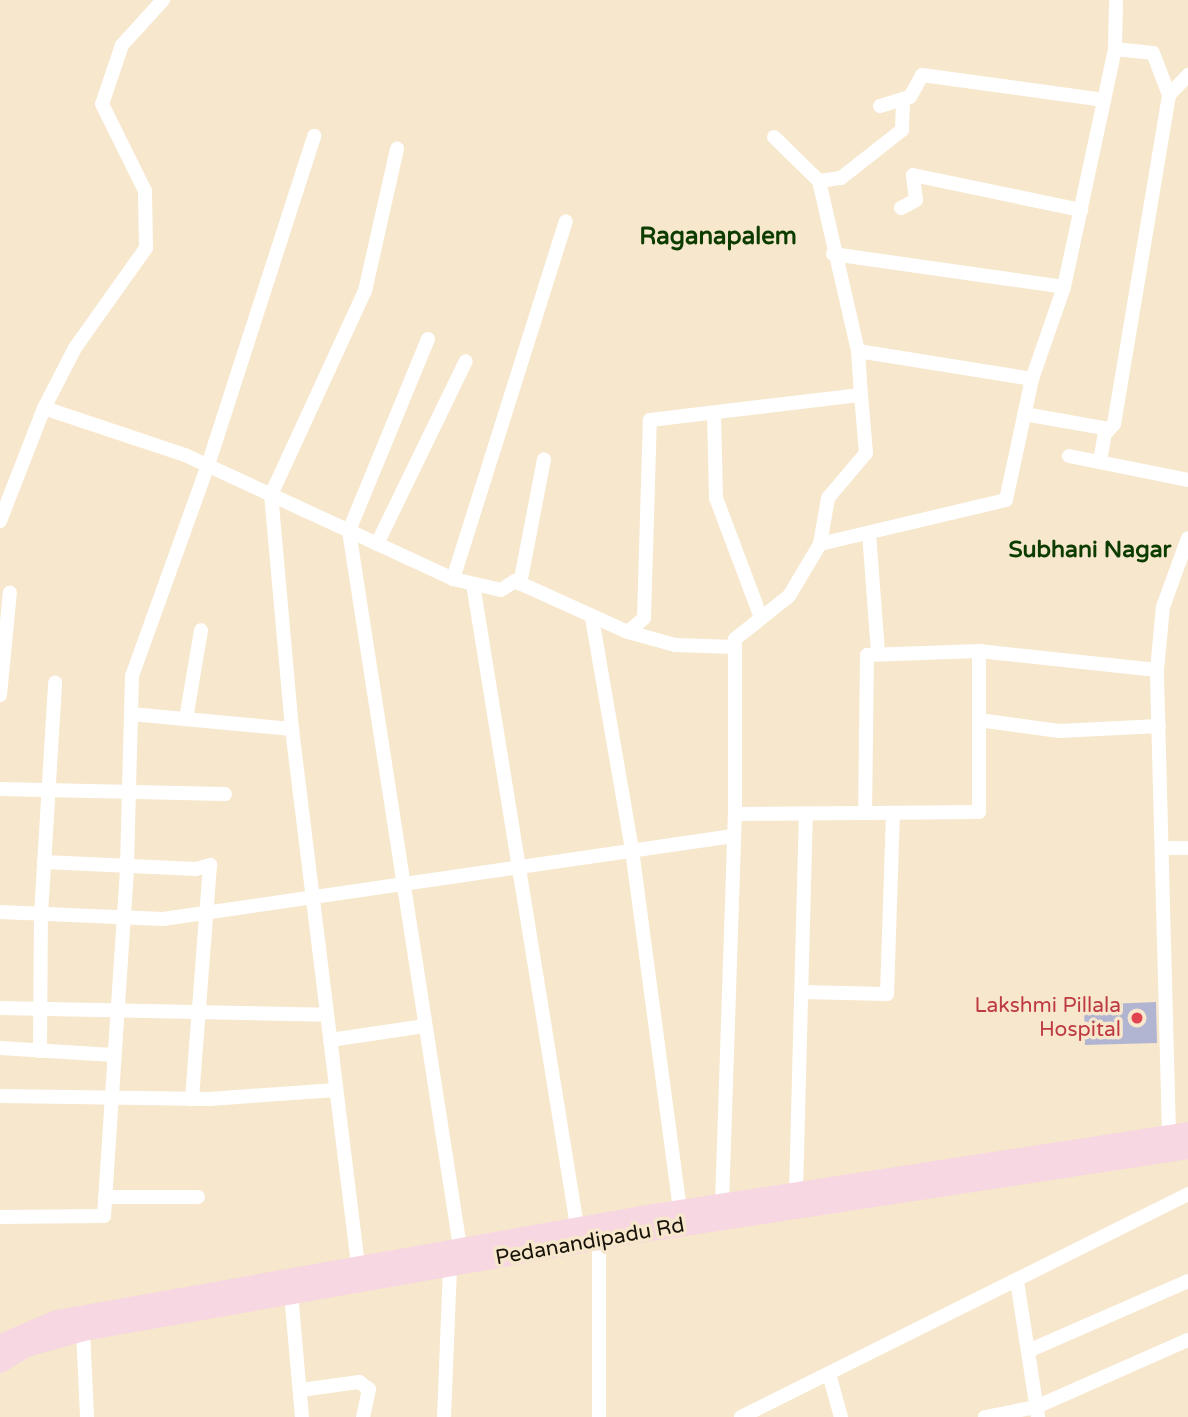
<!DOCTYPE html>
<html>
<head>
<meta charset="utf-8">
<style>
  body { margin:0 }
  #map { position:relative; width:1188px; height:1417px; overflow:hidden; background:#f7e7cc; font-family:"Varela Round",sans-serif }
  div>[style] { position:absolute }
  [style*='--x'] { left:calc(var(--x)*1px); top:calc(var(--y)*1px); width:calc(var(--w)*1px); rotate:calc(var(--a)*1deg) }
  .building>* { inset:0; background:#b2b5d1 }
  .minor>* { height:14px; margin:-7px; padding:0 7px; transform-origin:7px; border-radius:7px; background:#fff }
  .secondary>* { height:19px; margin:-9.5px; padding:0 9.5px; transform-origin:9.5px; border-radius:9.5px; background:#f7d7e2 }
  .dots>* { width:19px; height:19px; translate:-50% -50%; box-sizing:border-box; border:4px solid #f7e7cc; border-radius:50% }
  span { translate:-50% -50%; white-space:nowrap; text-align:center; line-height:1.15; -webkit-text-stroke:7px #f7e7cc; paint-order:stroke }
  .health-label { font-size:21px; color:#be3a42 }
  .right { translate:-100% -50%; text-align:right }
  .street-label { font-size:21px; color:#181309 }
  .neighbourhood-label { font-size:23px; color:#0d3c01; font-weight:700 }
  .quarter-label { font-size:24px; color:#0d3c01; font-weight:700 }
</style>
</head>
<body>
<div id="map">
  <div class="building">
    <div style="clip-path:polygon(1156px 1002px,1157px 1043px,1085px 1045px,1084px 1005px)"></div>
  </div>
  <div class="minor">
    <div style="--x:163;--y:0;--w:61;--a:132.3"></div>
    <div style="--x:122;--y:45;--w:62;--a:108.7"></div>
    <div style="--x:102;--y:104;--w:97;--a:63.7"></div>
    <div style="--x:145;--y:191;--w:57;--a:89"></div>
    <div style="--x:146;--y:248;--w:123;--a:125.4"></div>
    <div style="--x:75;--y:348;--w:68;--a:117.3"></div>
    <div style="--x:44;--y:408;--w:149;--a:18.4"></div>
    <div style="--x:185;--y:455;--w:295;--a:24.8"></div>
    <div style="--x:453;--y:579;--w:49;--a:12.9"></div>
    <div style="--x:501;--y:590;--w:17;--a:-33"></div>
    <div style="--x:515;--y:581;--w:124;--a:24.3"></div>
    <div style="--x:628;--y:632;--w:21;--a:-41"></div>
    <div style="--x:644;--y:618;--w:198;--a:-88.3"></div>
    <div style="--x:650;--y:420;--w:212;--a:-6.8"></div>
    <div style="--x:861;--y:395;--w:44;--a:-93.9"></div>
    <div style="--x:858;--y:351;--w:174;--a:-102.9"></div>
    <div style="--x:819;--y:181;--w:22;--a:-8"></div>
    <div style="--x:841;--y:178;--w:78;--a:-38.2"></div>
    <div style="--x:902;--y:130;--w:31;--a:-88"></div>
    <div style="--x:1115;--y:49;--w:49;--a:-88.8"></div>
    <div style="--x:880;--y:106;--w:31;--a:-17"></div>
    <div style="--x:910;--y:97;--w:25;--a:-61"></div>
    <div style="--x:922;--y:75;--w:184;--a:7.8"></div>
    <div style="--x:774;--y:137;--w:63;--a:44.4"></div>
    <div style="--x:901;--y:208;--w:17;--a:-28"></div>
    <div style="--x:916;--y:200;--w:25;--a:-97"></div>
    <div style="--x:913;--y:175;--w:172;--a:11.8"></div>
    <div style="--x:833;--y:254;--w:233;--a:8.1"></div>
    <div style="--x:428;--y:339;--w:208;--a:112.4"></div>
    <div style="--x:349;--y:531;--w:725;--a:81.19"></div>
    <div style="--x:858;--y:351;--w:176;--a:9.1"></div>
    <div style="--x:714;--y:414;--w:84;--a:88.6"></div>
    <div style="--x:716;--y:498;--w:128;--a:69.4"></div>
    <div style="--x:1024;--y:414;--w:86;--a:10"></div>
    <div style="--x:1069;--y:456;--w:121;--a:11.4"></div>
    <div style="--x:1100;--y:461;--w:27;--a:-80"></div>
    <div style="--x:1105;--y:434;--w:13;--a:-48"></div>
    <div style="--x:1114;--y:424;--w:334;--a:-80.5"></div>
    <div style="--x:1169;--y:95;--w:28;--a:-46"></div>
    <div style="--x:0;--y:521;--w:121;--a:-68.7"></div>
    <div style="--x:869;--y:533;--w:121;--a:85.7"></div>
    <div style="--x:377;--y:544;--w:203;--a:-64.1"></div>
    <div style="--x:820;--y:544;--w:47;--a:-80.1"></div>
    <div style="--x:828;--y:498;--w:59;--a:-49.8"></div>
    <div style="--x:866;--y:453;--w:58;--a:-94.9"></div>
    <div style="--x:453;--y:579;--w:375;--a:-72.5"></div>
    <div style="--x:473;--y:584;--w:650;--a:80.8"></div>
    <div style="--x:520;--y:584;--w:127;--a:-79.1"></div>
    <div style="--x:592;--y:618;--w:235;--a:80.2"></div>
    <div style="--x:632;--y:850;--w:362;--a:82.4"></div>
    <div style="--x:628;--y:632;--w:49;--a:15.5"></div>
    <div style="--x:675;--y:645;--w:60;--a:1.9"></div>
    <div style="--x:979;--y:651;--w:179;--a:6.1"></div>
    <div style="--x:0;--y:695;--w:103;--a:-84.5"></div>
    <div style="--x:131;--y:714;--w:162;--a:5.3"></div>
    <div style="--x:186;--y:719;--w:90;--a:-80.4"></div>
    <div style="--x:979;--y:720;--w:81;--a:7.8"></div>
    <div style="--x:1059;--y:731;--w:100;--a:-2.9"></div>
    <div style="--x:0;--y:789;--w:225;--a:1.3"></div>
    <div style="--x:735;--y:814;--w:130;--a:-0.4"></div>
    <div style="--x:865;--y:813;--w:114;--a:-0.5"></div>
    <div style="--x:979;--y:812;--w:161;--a:-90"></div>
    <div style="--x:979;--y:651;--w:112;--a:178"></div>
    <div style="--x:867;--y:655;--w:158;--a:90.7"></div>
    <div style="--x:1162;--y:848;--w:26;--a:0"></div>
    <div style="--x:44;--y:862;--w:152;--a:2.6"></div>
    <div style="--x:196;--y:869;--w:15;--a:-16"></div>
    <div style="--x:210;--y:865;--w:235;--a:94.4"></div>
    <div style="--x:0;--y:912;--w:163;--a:2.5"></div>
    <div style="--x:163;--y:919;--w:576;--a:-8.28"></div>
    <div style="--x:802;--y:992;--w:85;--a:1.3"></div>
    <div style="--x:887;--y:994;--w:181;--a:-88.1"></div>
    <div style="--x:0;--y:1008;--w:327;--a:1.2"></div>
    <div style="--x:330;--y:1040;--w:96;--a:-8.4"></div>
    <div style="--x:0;--y:1048;--w:113;--a:3.5"></div>
    <div style="--x:40;--y:1051;--w:137;--a:-89.6"></div>
    <div style="--x:41;--y:914;--w:232;--a:-86.5"></div>
    <div style="--x:0;--y:1096;--w:209;--a:0.8"></div>
    <div style="--x:209;--y:1099;--w:127;--a:-4.1"></div>
    <div style="--x:1169;--y:1134;--w:464;--a:-91.5"></div>
    <div style="--x:1157;--y:670;--w:63;--a:-84.6"></div>
    <div style="--x:1163;--y:607;--w:73;--a:-70.1"></div>
    <div style="--x:796;--y:1191;--w:377;--a:-88.5"></div>
    <div style="--x:105;--y:1197;--w:93;--a:0"></div>
    <div style="--x:722;--y:1203;--w:389;--a:-88.1"></div>
    <div style="--x:735;--y:814;--w:175;--a:-90"></div>
    <div style="--x:735;--y:639;--w:69;--a:-38.5"></div>
    <div style="--x:789;--y:596;--w:61;--a:-59.2"></div>
    <div style="--x:820;--y:544;--w:191;--a:-13.3"></div>
    <div style="--x:1006;--y:500;--w:124;--a:-77.9"></div>
    <div style="--x:1032;--y:379;--w:97;--a:-70.8"></div>
    <div style="--x:1064;--y:287;--w:243;--a:-77.9"></div>
    <div style="--x:1115;--y:49;--w:38;--a:6"></div>
    <div style="--x:1153;--y:53;--w:45;--a:69.1"></div>
    <div style="--x:0;--y:1217;--w:104;--a:-0.6"></div>
    <div style="--x:104;--y:1216;--w:351;--a:-86.2"></div>
    <div style="--x:127;--y:866;--w:190;--a:-88.5"></div>
    <div style="--x:132;--y:676;--w:224;--a:-70.2"></div>
    <div style="--x:208;--y:465;--w:346;--a:-72.1"></div>
    <div style="--x:358;--y:1265;--w:540;--a:-97.02"></div>
    <div style="--x:292;--y:729;--w:235;--a:-95.1"></div>
    <div style="--x:271;--y:495;--w:225;--a:-65.3"></div>
    <div style="--x:365;--y:291;--w:146;--a:-77.3"></div>
    <div style="--x:1017;--y:1281;--w:138;--a:81.2"></div>
    <div style="--x:291;--y:1294;--w:123;--a:84.9"></div>
    <div style="--x:83;--y:1331;--w:86;--a:87.3"></div>
    <div style="--x:1028;--y:1351;--w:175;--a:-23.6"></div>
    <div style="--x:829;--y:1374;--w:45;--a:74.4"></div>
    <div style="--x:301;--y:1390;--w:59;--a:-7.9"></div>
    <div style="--x:359;--y:1382;--w:12;--a:35"></div>
    <div style="--x:369;--y:1389;--w:29;--a:102"></div>
    <div style="--x:444;--y:1417;--w:151;--a:-87.7"></div>
    <div style="--x:599;--y:1417;--w:177;--a:-90"></div>
    <div style="--x:741;--y:1417;--w:500;--a:-26.5"></div>
    <div style="--x:985;--y:1417;--w:52;--a:-11.1"></div>
    <div style="--x:1036;--y:1407;--w:166;--a:-23.8"></div>
  </div>
  <div class="secondary">
    <div style="--x:0;--y:1343;--w:61;--a:-23.2"></div>
    <div style="--x:56;--y:1319;--w:594;--a:-10.08"></div>
    <div style="--x:641;--y:1215;--w:553;--a:-8.73"></div>
    <div style="--x:0;--y:1363;--w:31;--a:-32"></div>
    <div style="--x:26;--y:1347;--w:59;--a:-15.7"></div>
    <div style="--x:83;--y:1331;--w:571;--a:-9.99"></div>
    <div style="--x:645;--y:1232;--w:549;--a:-8.69"></div>
  </div>
  <div class="dots">
    <div style="left:1137px;top:1018px;background:#e0444e"></div>
  </div>
  <div class="health-label">
    <span class="right" style="left:1121px;top:1018px">Lakshmi Pillala<br>Hospital</span>
  </div>
  <div class="street-label">
    <span style="left:590px;top:1242px;rotate:-10deg">Pedanandipadu Rd</span>
  </div>
  <div class="neighbourhood-label">
    <span style="left:1090px;top:550px">Subhani Nagar</span>
  </div>
  <div class="quarter-label">
    <span style="left:718px;top:237px">Raganapalem</span>
  </div>
</div>
</body>
</html>
